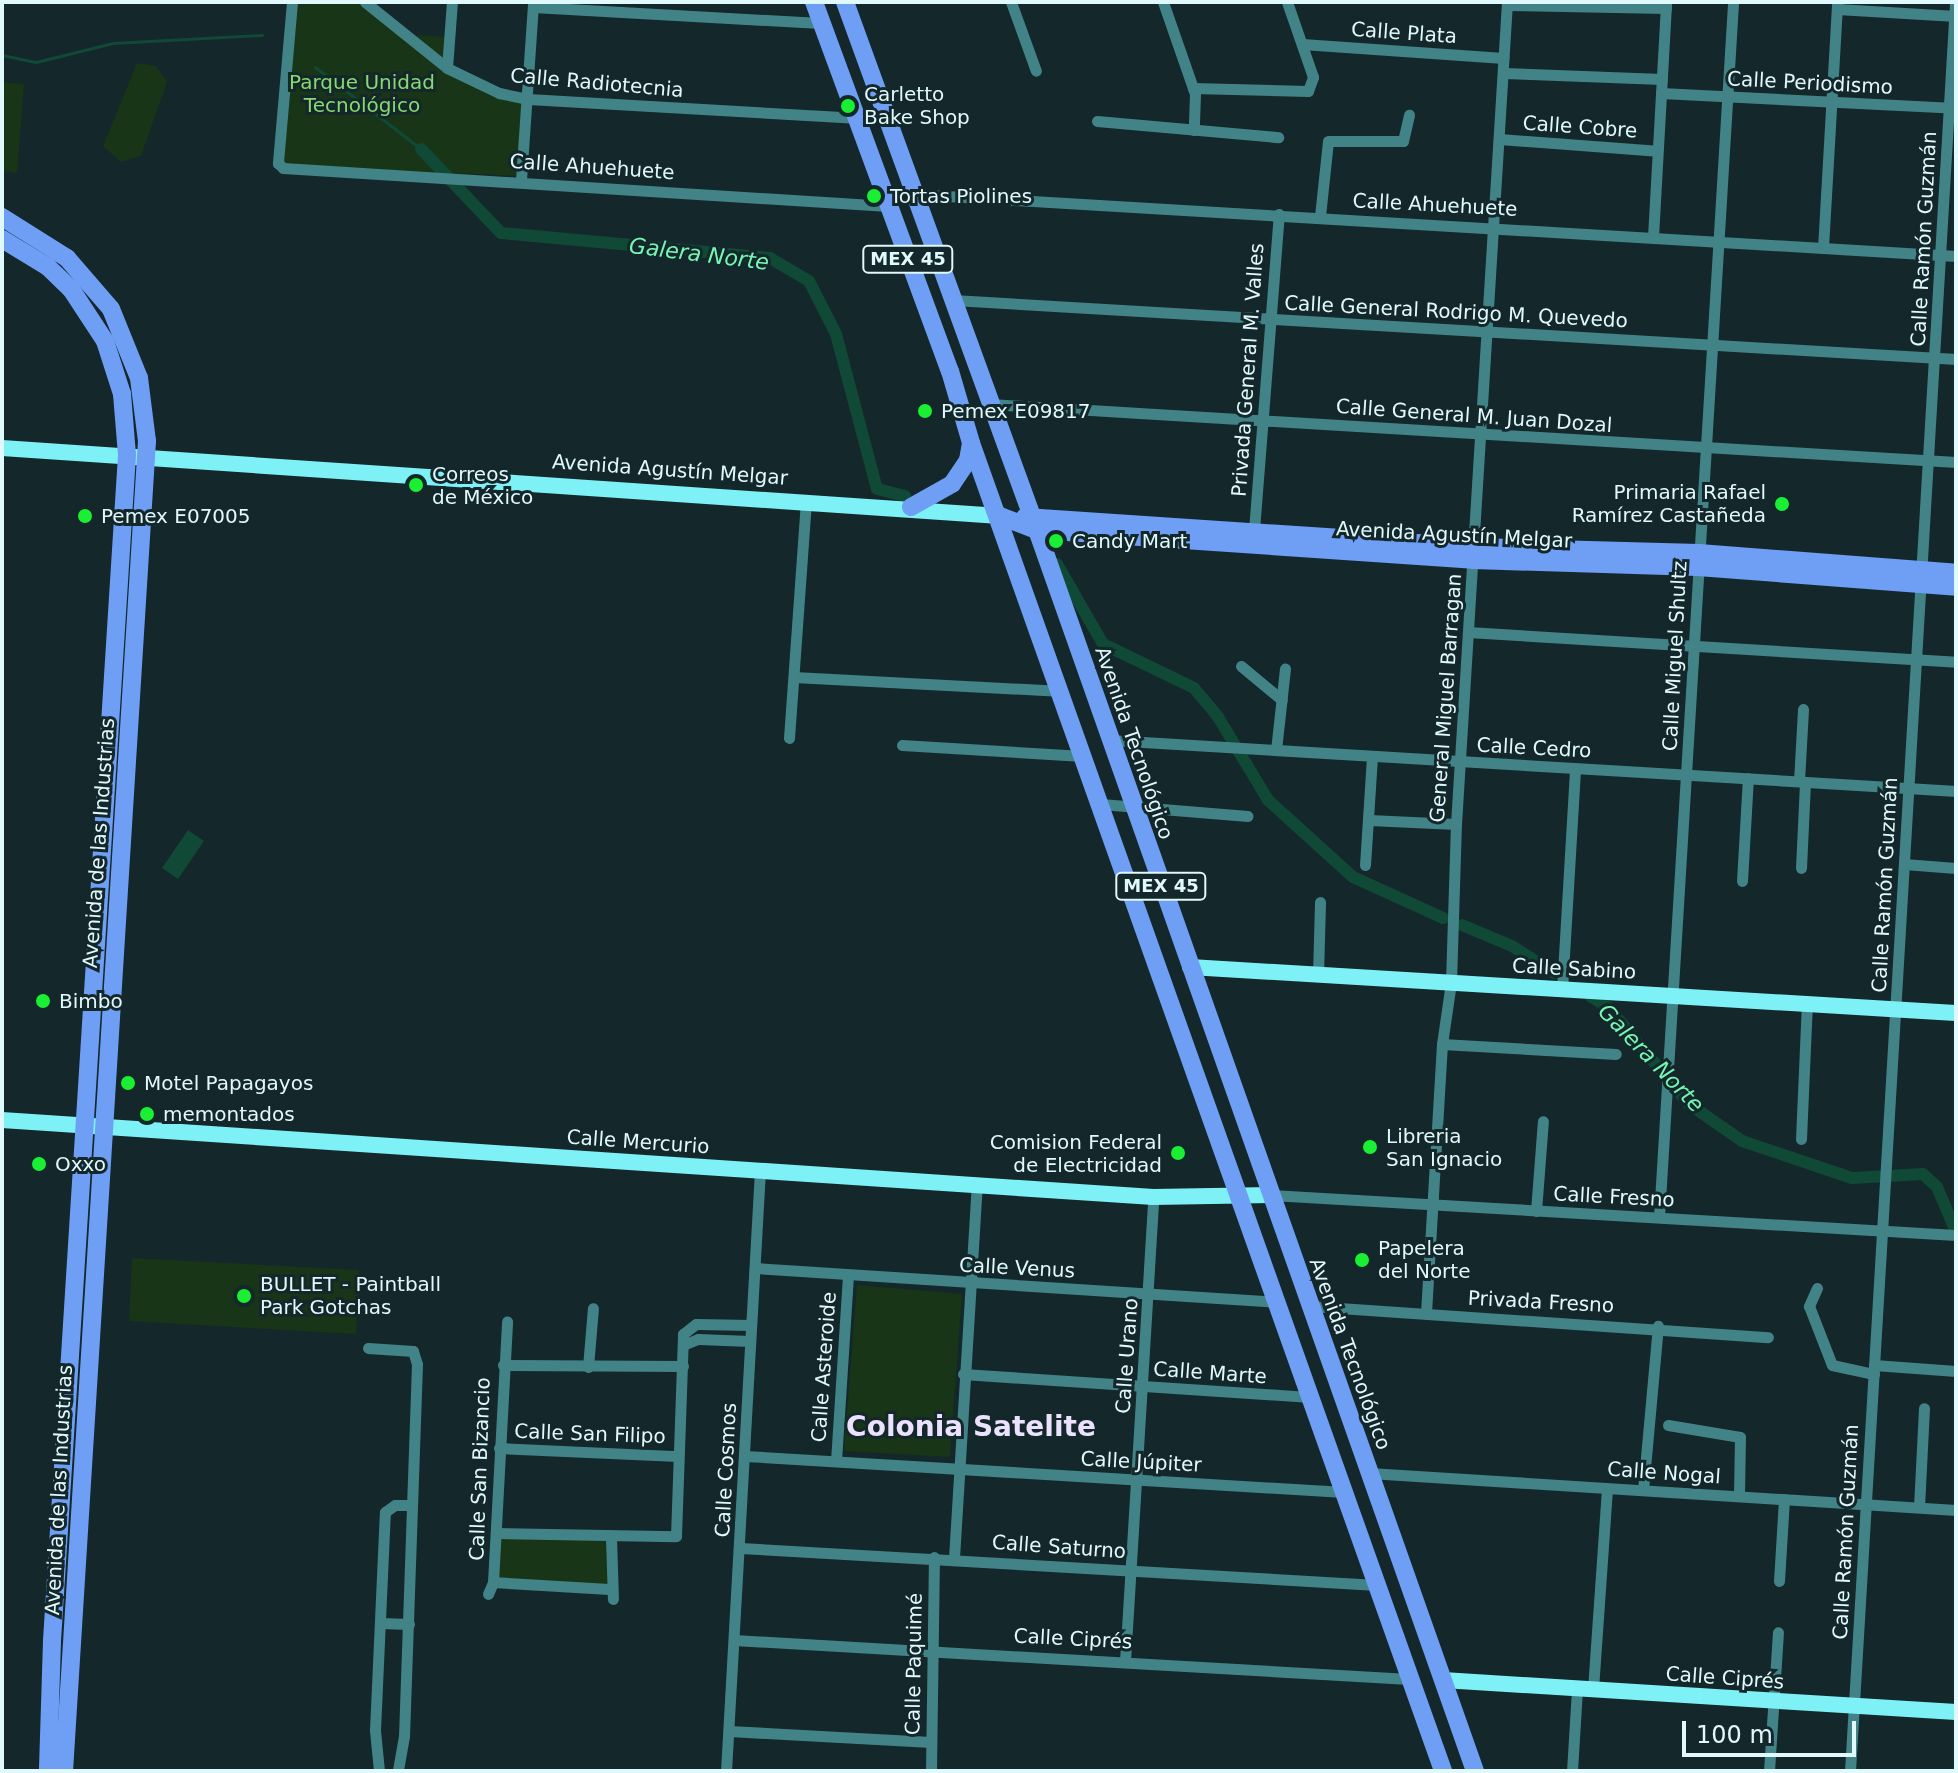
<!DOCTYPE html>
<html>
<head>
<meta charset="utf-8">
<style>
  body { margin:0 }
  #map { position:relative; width:1958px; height:1773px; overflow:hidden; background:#14272b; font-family:"DejaVu Sans",sans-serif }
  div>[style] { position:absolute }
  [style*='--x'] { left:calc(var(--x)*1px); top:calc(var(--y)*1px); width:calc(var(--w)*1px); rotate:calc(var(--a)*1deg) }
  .green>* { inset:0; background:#183517 }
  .water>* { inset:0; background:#104935 }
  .stream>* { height:3px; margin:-1.5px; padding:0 1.5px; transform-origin:1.5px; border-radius:1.5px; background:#104935 }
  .canal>* { height:12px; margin:-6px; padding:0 6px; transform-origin:6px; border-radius:6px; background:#104935 }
  .street>* { height:11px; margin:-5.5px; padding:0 5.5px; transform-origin:5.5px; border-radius:5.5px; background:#428387 }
  .secondary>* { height:16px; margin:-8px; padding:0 8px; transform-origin:8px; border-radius:8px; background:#7ef1f6 }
  .primary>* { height:18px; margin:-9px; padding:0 9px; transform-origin:9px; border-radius:9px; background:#6f9ff5 }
  .dots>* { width:22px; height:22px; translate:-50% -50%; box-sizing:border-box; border:4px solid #14272b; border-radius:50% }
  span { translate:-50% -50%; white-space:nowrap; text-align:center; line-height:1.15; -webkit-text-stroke:6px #14272b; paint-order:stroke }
  .shield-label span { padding:2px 6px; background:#14272b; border:2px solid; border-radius:6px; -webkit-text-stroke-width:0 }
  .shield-label { font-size:18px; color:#e0f9fd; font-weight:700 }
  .street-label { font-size:20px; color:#e0f9fd }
  .park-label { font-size:20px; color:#88da6f }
  .poi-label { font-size:20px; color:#e0f9fd }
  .left { translate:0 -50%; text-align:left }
  .right { translate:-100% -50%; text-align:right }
  .water-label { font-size:22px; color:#76f5b3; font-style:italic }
  .district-label { font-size:28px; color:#ece2fd; font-weight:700 }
  .frame { position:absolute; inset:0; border:4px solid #e0f9fd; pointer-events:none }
  .scale { position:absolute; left:1682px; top:1721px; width:174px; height:36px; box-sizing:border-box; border:4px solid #e0f9fd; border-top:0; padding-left:10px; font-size:24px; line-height:28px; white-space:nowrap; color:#e0f9fd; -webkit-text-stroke:6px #14272b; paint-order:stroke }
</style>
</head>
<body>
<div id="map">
  <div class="green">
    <div style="clip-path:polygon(293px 2px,368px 2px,418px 41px,417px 35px,449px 37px,447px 62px,478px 82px,527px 100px,519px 176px,280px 166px)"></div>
    <div style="clip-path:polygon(137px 63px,156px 66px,167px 82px,141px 156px,121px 162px,103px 146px)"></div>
    <div style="clip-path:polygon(2px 82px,24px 84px,17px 173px,2px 171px)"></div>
    <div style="clip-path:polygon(132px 1258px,359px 1270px,356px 1334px,129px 1321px)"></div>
    <div style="clip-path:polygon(857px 1285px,962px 1294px,950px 1457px,844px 1451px)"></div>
    <div style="clip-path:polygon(496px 1533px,611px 1537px,609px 1589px,493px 1582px)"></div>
  </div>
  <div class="water">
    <div style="clip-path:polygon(188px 830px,204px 841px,178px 879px,162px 868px)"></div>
  </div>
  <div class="stream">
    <div style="--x:2;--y:55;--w:35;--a:12"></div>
    <div style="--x:36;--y:62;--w:79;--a:-13.9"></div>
    <div style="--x:113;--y:43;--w:149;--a:-3.1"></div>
    <div style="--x:315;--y:67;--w:134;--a:37.7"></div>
  </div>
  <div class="canal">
    <div style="--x:421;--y:149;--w:116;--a:46.4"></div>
    <div style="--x:501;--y:233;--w:270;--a:5.3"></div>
    <div style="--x:770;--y:258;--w:45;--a:30.5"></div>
    <div style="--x:809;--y:281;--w:59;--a:63"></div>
    <div style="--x:836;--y:334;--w:160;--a:75.2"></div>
    <div style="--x:877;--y:489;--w:29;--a:14"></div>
    <div style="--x:1057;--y:564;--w:92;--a:60.1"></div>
    <div style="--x:1103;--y:644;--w:101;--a:25.8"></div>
    <div style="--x:1194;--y:688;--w:38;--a:50"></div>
    <div style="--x:1218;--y:717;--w:97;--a:58.9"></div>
    <div style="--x:1268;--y:800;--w:115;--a:42.2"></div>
    <div style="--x:1353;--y:877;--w:99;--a:24.5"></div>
    <div style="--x:1462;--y:925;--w:54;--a:22.8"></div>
    <div style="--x:1512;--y:946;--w:50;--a:32.7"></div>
    <div style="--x:1590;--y:996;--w:22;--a:32"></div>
    <div style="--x:1609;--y:1008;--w:125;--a:50.2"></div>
    <div style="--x:1689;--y:1104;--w:65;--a:34.9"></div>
    <div style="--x:1742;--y:1141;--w:116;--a:18.6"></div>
    <div style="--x:1852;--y:1178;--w:71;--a:-3.2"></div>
    <div style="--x:1923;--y:1174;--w:19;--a:43"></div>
    <div style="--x:1937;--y:1187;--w:46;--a:66.8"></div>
  </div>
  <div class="street">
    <div style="--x:292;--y:2;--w:162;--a:95"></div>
    <div style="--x:278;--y:163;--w:7;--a:45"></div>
    <div style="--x:283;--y:168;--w:606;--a:3.59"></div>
    <div style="--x:365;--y:2;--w:105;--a:38.8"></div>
    <div style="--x:447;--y:68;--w:58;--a:25.7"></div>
    <div style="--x:499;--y:93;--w:30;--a:12"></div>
    <div style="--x:528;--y:99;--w:327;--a:3.3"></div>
    <div style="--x:1011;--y:2;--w:73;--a:70.1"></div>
    <div style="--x:1163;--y:2;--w:97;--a:70.8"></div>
    <div style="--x:1195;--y:94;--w:36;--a:92"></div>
    <div style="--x:1507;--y:5;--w:159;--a:1.1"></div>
    <div style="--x:533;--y:7;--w:288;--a:3.2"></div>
    <div style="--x:1837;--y:9;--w:119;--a:3.4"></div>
    <div style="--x:1302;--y:44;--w:202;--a:4"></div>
    <div style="--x:447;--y:68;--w:66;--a:-85.7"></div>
    <div style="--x:1503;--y:73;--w:159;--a:2.2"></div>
    <div style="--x:1193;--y:88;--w:115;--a:1.5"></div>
    <div style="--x:1308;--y:91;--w:15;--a:-70"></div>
    <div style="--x:1313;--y:77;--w:79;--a:-109.1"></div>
    <div style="--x:1661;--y:93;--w:294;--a:2.9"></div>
    <div style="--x:1097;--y:121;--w:182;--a:5.1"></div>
    <div style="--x:1499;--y:139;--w:158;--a:4.3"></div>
    <div style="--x:521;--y:180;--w:178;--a:-86.1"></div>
    <div style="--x:913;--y:194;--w:1045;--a:3.4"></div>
    <div style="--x:1320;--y:216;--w:75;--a:-83.9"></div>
    <div style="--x:1328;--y:141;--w:75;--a:0"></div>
    <div style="--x:1403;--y:141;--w:27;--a:-77"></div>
    <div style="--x:1653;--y:237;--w:235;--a:-86.8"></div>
    <div style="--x:1823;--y:248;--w:246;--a:-86.7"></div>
    <div style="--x:953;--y:300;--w:1005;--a:3.37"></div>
    <div style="--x:990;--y:404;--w:968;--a:3.44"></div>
    <div style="--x:1254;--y:530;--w:317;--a:-85.5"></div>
    <div style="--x:1468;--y:632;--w:489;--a:3.5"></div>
    <div style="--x:1241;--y:666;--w:53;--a:39.7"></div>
    <div style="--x:794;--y:677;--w:264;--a:3"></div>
    <div style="--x:789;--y:738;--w:237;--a:-85.9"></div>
    <div style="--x:1110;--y:740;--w:848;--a:3.45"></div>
    <div style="--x:902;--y:745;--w:181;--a:3.5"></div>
    <div style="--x:1276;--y:750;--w:82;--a:-83.7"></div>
    <div style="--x:1799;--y:781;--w:72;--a:-86.8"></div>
    <div style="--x:1101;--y:804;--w:147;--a:4.7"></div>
    <div style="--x:1369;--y:820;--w:87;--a:2.6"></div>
    <div style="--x:1904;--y:864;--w:52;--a:4.4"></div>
    <div style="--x:1365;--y:865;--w:109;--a:-86.3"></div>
    <div style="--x:1801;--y:868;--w:86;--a:-87.3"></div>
    <div style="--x:1742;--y:881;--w:103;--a:-86.7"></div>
    <div style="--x:1318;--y:975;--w:73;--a:-88.4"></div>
    <div style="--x:1562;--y:989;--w:221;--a:-86.6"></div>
    <div style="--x:1442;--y:1044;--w:174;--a:3.3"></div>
    <div style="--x:1801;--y:1139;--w:135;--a:-87.5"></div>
    <div style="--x:1271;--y:1195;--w:686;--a:3.34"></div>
    <div style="--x:1536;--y:1211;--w:90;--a:-85.6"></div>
    <div style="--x:1659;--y:1217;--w:1217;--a:-86.51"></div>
    <div style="--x:755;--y:1268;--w:524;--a:3.72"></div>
    <div style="--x:1817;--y:1288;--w:20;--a:114"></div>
    <div style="--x:1809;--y:1306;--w:63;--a:68.7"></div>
    <div style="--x:1832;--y:1365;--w:43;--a:12.1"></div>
    <div style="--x:1310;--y:1306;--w:459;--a:3.9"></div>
    <div style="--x:1426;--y:1313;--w:269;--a:-86.6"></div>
    <div style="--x:1442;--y:1044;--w:63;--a:-81.7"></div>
    <div style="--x:1451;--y:982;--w:158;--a:-88.2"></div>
    <div style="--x:1456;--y:824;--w:824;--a:-86.45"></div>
    <div style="--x:683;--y:1345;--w:16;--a:-22"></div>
    <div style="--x:698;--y:1339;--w:52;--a:2.2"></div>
    <div style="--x:368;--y:1348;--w:45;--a:3.8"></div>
    <div style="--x:413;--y:1351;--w:14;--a:73"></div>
    <div style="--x:417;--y:1364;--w:372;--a:92"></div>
    <div style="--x:404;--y:1736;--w:36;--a:100"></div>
    <div style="--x:503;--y:1365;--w:180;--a:0.3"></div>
    <div style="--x:1874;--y:1365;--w:82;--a:4.2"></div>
    <div style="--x:588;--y:1367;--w:59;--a:-85.2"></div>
    <div style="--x:963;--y:1374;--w:349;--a:3.8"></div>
    <div style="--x:1668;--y:1425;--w:73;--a:9.5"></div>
    <div style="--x:1740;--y:1437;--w:59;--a:91"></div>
    <div style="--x:499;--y:1448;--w:179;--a:2.6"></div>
    <div style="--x:745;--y:1456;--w:600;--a:3.44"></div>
    <div style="--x:836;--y:1461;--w:187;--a:-86.3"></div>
    <div style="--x:1369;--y:1473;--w:588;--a:3.61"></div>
    <div style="--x:1643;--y:1490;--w:165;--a:-84.8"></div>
    <div style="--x:1919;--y:1507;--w:99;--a:-87.1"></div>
    <div style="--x:496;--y:1533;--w:180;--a:1"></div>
    <div style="--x:676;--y:1536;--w:202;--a:-88"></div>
    <div style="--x:683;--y:1334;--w:16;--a:-38"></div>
    <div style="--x:696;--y:1324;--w:55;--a:1"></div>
    <div style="--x:611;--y:1537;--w:62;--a:88.2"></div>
    <div style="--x:740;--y:1548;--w:638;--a:3.32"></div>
    <div style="--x:954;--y:1558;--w:373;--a:-86.5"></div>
    <div style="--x:1779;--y:1581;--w:82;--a:-86.5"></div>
    <div style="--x:493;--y:1582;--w:116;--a:3.5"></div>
    <div style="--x:488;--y:1594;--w:13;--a:-67"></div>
    <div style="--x:493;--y:1582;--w:261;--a:-86.9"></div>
    <div style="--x:381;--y:1623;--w:28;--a:2"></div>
    <div style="--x:734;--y:1640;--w:676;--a:3.31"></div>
    <div style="--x:1125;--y:1661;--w:465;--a:-86.5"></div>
    <div style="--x:1593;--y:1689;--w:201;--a:-86"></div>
    <div style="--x:729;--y:1731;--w:202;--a:3.1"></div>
    <div style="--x:379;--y:1771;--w:41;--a:-95.6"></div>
    <div style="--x:375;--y:1730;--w:218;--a:-87.4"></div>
    <div style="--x:385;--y:1512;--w:12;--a:-35"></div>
    <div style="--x:395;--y:1505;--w:17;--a:0"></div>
    <div style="--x:726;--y:1771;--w:601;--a:-86.76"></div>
    <div style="--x:931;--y:1771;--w:214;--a:-89.2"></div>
    <div style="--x:1572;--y:1771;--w:82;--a:-86.5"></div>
    <div style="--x:1769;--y:1771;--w:139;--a:-86.3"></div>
    <div style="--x:1850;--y:1771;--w:1772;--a:-86.6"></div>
  </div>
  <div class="secondary">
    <div style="--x:2;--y:448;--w:1000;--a:3.9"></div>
    <div style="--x:1190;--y:967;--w:767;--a:3.44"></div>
    <div style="--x:2;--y:1120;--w:1154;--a:3.83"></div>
    <div style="--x:1153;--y:1197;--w:118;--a:-1"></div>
    <div style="--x:1443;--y:1680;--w:514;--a:3.57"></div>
  </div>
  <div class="primary">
    <div style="--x:814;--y:2;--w:393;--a:69.8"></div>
    <div style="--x:950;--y:371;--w:75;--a:73.7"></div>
    <div style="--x:971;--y:443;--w:1409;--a:70.43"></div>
    <div style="--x:845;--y:2;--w:562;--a:70.02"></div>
    <div style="--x:1037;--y:530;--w:1316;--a:70.56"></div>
    <div style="--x:2;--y:217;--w:77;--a:32.2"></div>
    <div style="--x:67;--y:258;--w:67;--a:49.2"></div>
    <div style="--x:111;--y:309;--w:74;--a:67.9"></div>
    <div style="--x:139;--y:378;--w:64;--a:82.8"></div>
    <div style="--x:147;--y:441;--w:1333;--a:93.57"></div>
    <div style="--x:2;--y:239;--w:54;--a:31.3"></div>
    <div style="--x:48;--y:267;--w:32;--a:44"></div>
    <div style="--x:71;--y:289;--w:62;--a:56.8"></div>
    <div style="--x:105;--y:341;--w:56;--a:72.2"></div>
    <div style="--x:122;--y:394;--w:61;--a:85.3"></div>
    <div style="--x:127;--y:455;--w:1188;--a:93.62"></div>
    <div style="--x:52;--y:1641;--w:130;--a:91.8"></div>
    <div style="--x:911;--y:507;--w:47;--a:-29.3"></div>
    <div style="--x:952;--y:484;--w:29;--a:-56"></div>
    <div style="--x:968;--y:460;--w:17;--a:-80"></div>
    <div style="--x:1000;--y:516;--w:40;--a:21"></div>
    <div style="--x:1037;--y:530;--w:437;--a:3.9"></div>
    <div style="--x:1473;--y:560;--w:225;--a:1.8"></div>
    <div style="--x:1698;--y:567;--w:259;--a:4.4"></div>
    <div style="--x:1025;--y:517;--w:450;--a:3.8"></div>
    <div style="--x:1474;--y:547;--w:225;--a:1.5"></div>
    <div style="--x:1699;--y:553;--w:258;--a:4.4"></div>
  </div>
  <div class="dots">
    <div style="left:848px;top:106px;background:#1aef33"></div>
    <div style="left:874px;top:196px;background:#1aef33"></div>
    <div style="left:925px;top:411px;background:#1aef33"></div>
    <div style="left:416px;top:485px;background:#1aef33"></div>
    <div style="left:1782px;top:504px;background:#1aef33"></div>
    <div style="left:85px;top:516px;background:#1aef33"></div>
    <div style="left:1056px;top:541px;background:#1aef33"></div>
    <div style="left:43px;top:1001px;background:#1aef33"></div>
    <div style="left:128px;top:1083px;background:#1aef33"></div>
    <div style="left:147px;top:1114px;background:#1aef33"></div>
    <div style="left:1370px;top:1147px;background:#1aef33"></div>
    <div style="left:1178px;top:1153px;background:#1aef33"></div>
    <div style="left:39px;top:1164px;background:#1aef33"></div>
    <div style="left:1362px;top:1260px;background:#1aef33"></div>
    <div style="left:244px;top:1296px;background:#1aef33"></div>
  </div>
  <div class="shield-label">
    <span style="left:908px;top:259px">MEX 45</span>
    <span style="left:1161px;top:886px">MEX 45</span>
  </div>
  <div class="street-label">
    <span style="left:1404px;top:33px;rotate:4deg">Calle Plata</span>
    <span style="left:597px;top:83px;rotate:5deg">Calle Radiotecnia</span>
    <span style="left:1810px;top:83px;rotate:3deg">Calle Periodismo</span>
    <span style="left:1580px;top:127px;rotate:4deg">Calle Cobre</span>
    <span style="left:592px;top:167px;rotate:4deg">Calle Ahuehuete</span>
    <span style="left:1435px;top:205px;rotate:3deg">Calle Ahuehuete</span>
    <span style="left:1924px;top:239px;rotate:-87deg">Calle Ramón Guzmán</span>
    <span style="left:1456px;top:312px;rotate:3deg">Calle General Rodrigo M. Quevedo</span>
    <span style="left:1248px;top:370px;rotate:-86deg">Privada General M. Valles</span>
    <span style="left:1474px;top:416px;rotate:4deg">Calle General M. Juan Dozal</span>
    <span style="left:670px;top:470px;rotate:4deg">Avenida Agustín Melgar</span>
    <span style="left:1454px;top:535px;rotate:3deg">Avenida Agustín Melgar</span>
    <span style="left:1675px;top:656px;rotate:-87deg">Calle Miguel Shultz</span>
    <span style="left:1446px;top:698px;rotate:-86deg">General Miguel Barragan</span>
    <span style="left:1134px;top:743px;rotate:71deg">Avenida Tecnológico</span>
    <span style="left:1534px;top:748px;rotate:3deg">Calle Cedro</span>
    <span style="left:99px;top:843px;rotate:-86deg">Avenida de las Industrias</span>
    <span style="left:1885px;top:885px;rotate:-87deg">Calle Ramón Guzmán</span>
    <span style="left:1574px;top:969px;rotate:3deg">Calle Sabino</span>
    <span style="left:638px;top:1142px;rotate:4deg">Calle Mercurio</span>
    <span style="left:1614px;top:1197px;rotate:3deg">Calle Fresno</span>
    <span style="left:1017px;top:1268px;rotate:3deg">Calle Venus</span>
    <span style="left:1541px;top:1302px;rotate:3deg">Privada Fresno</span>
    <span style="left:1350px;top:1354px;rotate:70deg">Avenida Tecnológico</span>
    <span style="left:1127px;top:1356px;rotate:-86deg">Calle Urano</span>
    <span style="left:824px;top:1367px;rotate:-86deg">Calle Asteroide</span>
    <span style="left:1210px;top:1373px;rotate:4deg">Calle Marte</span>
    <span style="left:590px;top:1434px;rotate:2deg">Calle San Filipo</span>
    <span style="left:1141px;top:1462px;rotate:3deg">Calle Júpiter</span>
    <span style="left:480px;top:1469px;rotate:-88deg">Calle San Bizancio</span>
    <span style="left:726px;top:1470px;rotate:-87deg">Calle Cosmos</span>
    <span style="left:1664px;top:1473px;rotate:4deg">Calle Nogal</span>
    <span style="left:59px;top:1490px;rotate:-87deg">Avenida de las Industrias</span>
    <span style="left:1846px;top:1532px;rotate:-87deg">Calle Ramón Guzmán</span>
    <span style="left:1059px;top:1547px;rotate:4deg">Calle Saturno</span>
    <span style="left:1073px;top:1639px;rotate:3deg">Calle Ciprés</span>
    <span style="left:914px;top:1664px;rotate:-89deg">Calle Paquimé</span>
    <span style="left:1725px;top:1678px;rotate:4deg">Calle Ciprés</span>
  </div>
  <div class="park-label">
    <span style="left:362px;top:94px">Parque Unidad<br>Tecnológico</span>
  </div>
  <div class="poi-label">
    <span class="left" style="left:864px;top:106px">Carletto<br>Bake Shop</span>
    <span class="left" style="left:890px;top:196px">Tortas Piolines</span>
    <span class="left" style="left:941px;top:411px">Pemex E09817</span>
    <span class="left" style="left:432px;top:486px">Correos<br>de México</span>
    <span class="right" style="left:1766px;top:504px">Primaria Rafael<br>Ramírez Castañeda</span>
    <span class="left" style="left:101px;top:516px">Pemex E07005</span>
    <span class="left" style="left:1072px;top:541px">Candy Mart</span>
    <span class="left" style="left:59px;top:1001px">Bimbo</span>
    <span class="left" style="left:144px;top:1083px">Motel Papagayos</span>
    <span class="left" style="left:163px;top:1114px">memontados</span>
    <span class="left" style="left:1386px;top:1148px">Libreria<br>San Ignacio</span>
    <span class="right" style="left:1162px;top:1154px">Comision Federal<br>de Electricidad</span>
    <span class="left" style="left:55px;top:1164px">Oxxo</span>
    <span class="left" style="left:1378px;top:1260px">Papelera<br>del Norte</span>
    <span class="left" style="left:260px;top:1296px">BULLET - Paintball<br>Park Gotchas</span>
  </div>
  <div class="water-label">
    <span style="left:699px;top:254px;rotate:7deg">Galera Norte</span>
    <span style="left:1651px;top:1058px;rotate:46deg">Galera Norte</span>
  </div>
  <div class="district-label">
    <span style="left:971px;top:1427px">Colonia Satelite</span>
  </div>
  <div class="frame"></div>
  <div class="scale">100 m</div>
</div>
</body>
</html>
